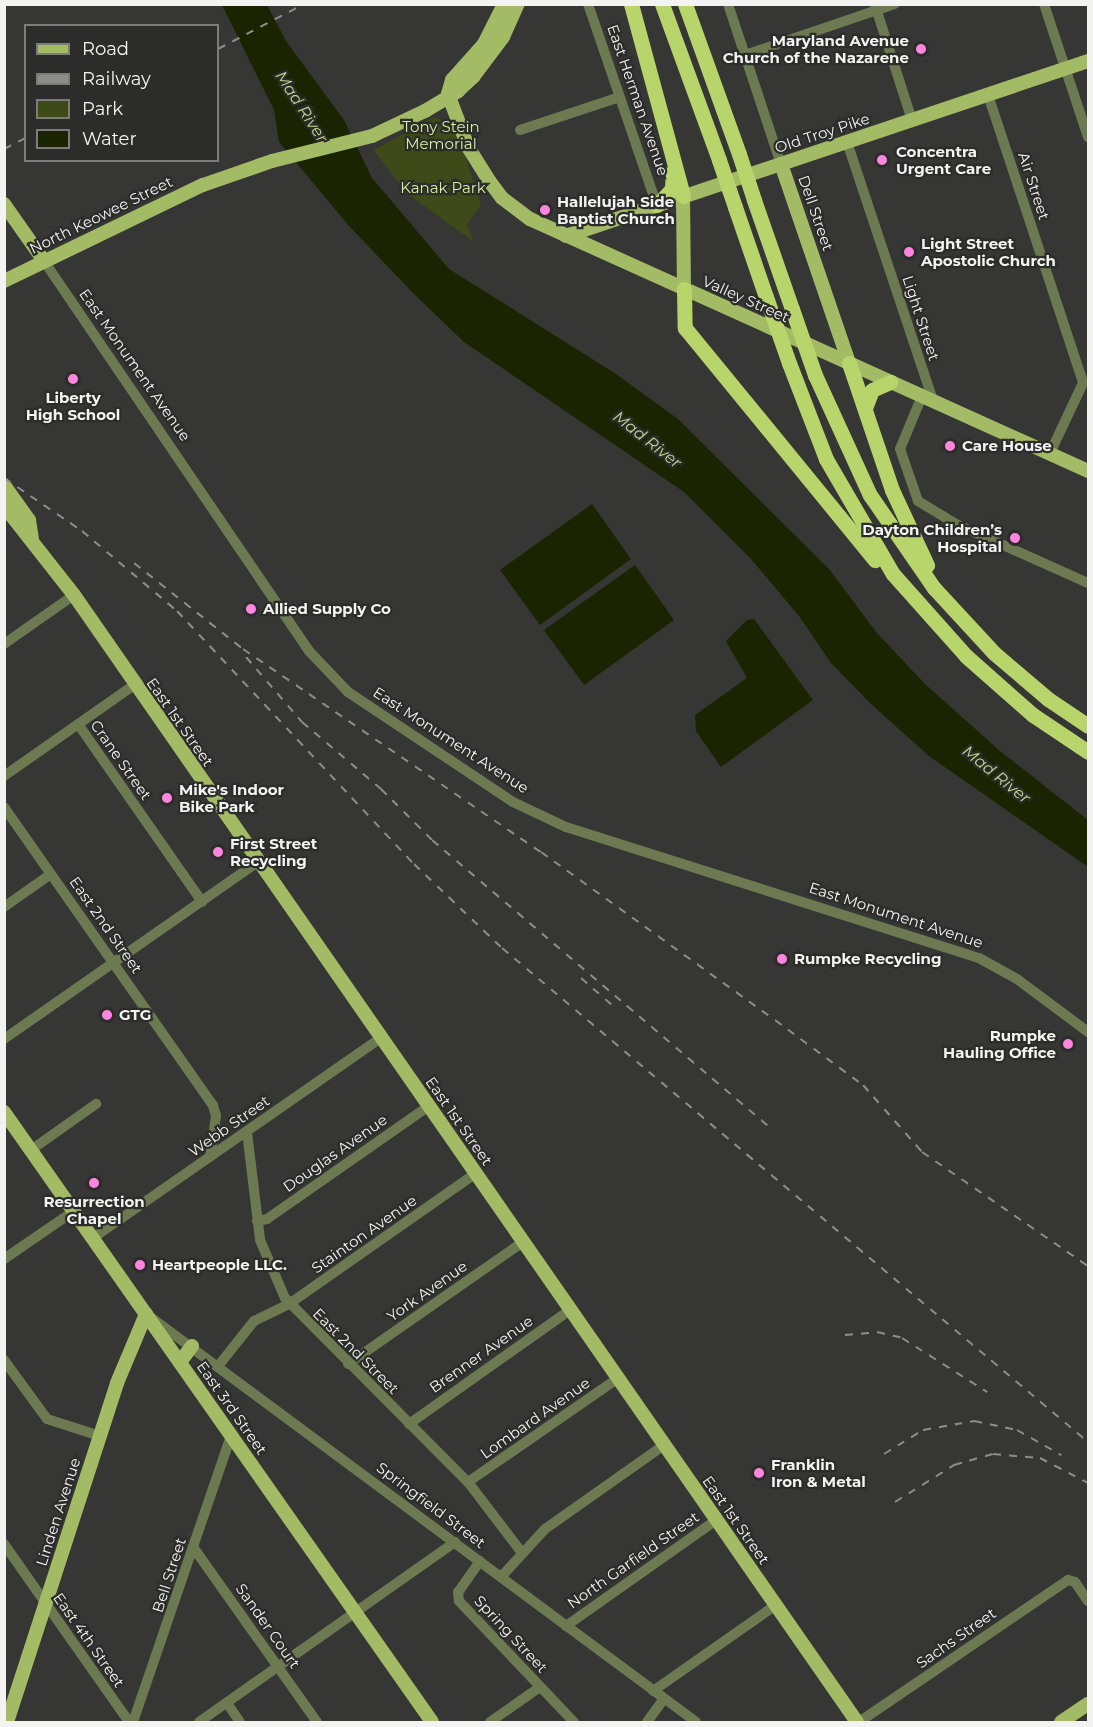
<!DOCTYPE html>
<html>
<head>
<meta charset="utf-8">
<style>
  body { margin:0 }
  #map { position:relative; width:1093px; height:1727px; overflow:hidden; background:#363735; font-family:Montserrat,sans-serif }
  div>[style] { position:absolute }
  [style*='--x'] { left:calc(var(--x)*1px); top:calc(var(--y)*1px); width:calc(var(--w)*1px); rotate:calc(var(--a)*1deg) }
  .green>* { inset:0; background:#3e4b19 }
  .water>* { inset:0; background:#1b2400 }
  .minor>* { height:10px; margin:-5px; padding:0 5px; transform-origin:5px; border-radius:5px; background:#6d7a51 }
  .major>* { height:14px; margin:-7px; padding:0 7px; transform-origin:7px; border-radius:7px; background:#a3bb65 }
  .highway>* { height:15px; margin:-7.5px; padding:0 7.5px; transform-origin:7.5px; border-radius:7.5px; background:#b8d56c }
  .rail>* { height:2px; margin-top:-1px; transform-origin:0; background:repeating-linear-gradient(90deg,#8c8c8b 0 8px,transparent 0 16px) }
  .highway-bridge>* { height:15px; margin:-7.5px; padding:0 7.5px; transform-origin:7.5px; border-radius:7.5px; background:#b8d56c }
  .dots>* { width:16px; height:16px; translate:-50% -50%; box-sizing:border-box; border:3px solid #2c2d2b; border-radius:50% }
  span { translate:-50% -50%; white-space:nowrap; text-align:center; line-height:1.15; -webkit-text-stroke:4.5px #2c2d2b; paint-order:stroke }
  .poi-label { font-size:15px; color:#f3f3f2; font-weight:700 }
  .right { translate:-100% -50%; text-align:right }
  .left { translate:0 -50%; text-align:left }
  .street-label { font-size:15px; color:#f3f3f2 }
  .park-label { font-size:15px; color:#d6ee9e }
  .water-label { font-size:16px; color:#c2d98a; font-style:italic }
  .frame { position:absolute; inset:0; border:6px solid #f3f3f2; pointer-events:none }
  .legend { position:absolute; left:24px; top:24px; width:195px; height:138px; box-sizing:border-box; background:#2c2d2b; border:2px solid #7c7c7b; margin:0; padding:8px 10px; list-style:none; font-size:18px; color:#f3f3f2 }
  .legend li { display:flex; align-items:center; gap:12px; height:30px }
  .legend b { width:30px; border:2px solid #7c7c7b }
</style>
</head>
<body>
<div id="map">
  <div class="green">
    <div style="clip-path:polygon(434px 117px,455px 125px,481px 205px,467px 224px,473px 241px,406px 193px,374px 150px)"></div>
  </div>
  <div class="water">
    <div style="clip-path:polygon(222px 5px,267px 5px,286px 41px,344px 120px,372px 178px,449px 269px,616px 374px,678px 419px,830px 570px,876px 632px,925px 684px,1000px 751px,1088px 820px,1088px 867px,929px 756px,872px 705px,831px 663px,799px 616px,751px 559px,684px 492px,464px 342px,414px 294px,349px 226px,279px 142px,274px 110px)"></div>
    <div style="clip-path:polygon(592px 504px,631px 559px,540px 625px,500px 570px)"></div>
    <div style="clip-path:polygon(635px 565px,674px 620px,584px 685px,544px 630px)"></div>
    <div style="clip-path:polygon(754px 619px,813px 700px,721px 767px,696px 731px,695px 715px,747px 678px,726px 641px,747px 620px)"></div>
  </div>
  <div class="minor">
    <div style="--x:588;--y:4;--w:213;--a:71.1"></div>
    <div style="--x:728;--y:4;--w:169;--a:71.7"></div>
    <div style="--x:1044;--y:4;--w:140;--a:71.7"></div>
    <div style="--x:875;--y:5;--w:121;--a:72.2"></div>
    <div style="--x:745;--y:55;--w:158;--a:-18.8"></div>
    <div style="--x:988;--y:95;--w:303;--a:71.7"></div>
    <div style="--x:1083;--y:383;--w:77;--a:115.2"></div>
    <div style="--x:520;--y:130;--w:105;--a:-18.3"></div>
    <div style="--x:847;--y:142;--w:273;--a:71.6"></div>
    <div style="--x:44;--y:261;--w:472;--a:55.8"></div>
    <div style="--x:309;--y:651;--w:57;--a:46.4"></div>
    <div style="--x:348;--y:692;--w:198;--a:33.7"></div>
    <div style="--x:513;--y:802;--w:59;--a:25.3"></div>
    <div style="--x:566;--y:827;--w:433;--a:17.6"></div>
    <div style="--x:979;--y:958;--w:43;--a:28.9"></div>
    <div style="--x:1017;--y:979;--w:89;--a:36.7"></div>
    <div style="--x:922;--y:396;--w:57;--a:112.5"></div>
    <div style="--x:900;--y:449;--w:55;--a:70.9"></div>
    <div style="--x:918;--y:501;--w:44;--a:31.2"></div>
    <div style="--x:956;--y:524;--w:145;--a:24.1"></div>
    <div style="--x:4;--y:644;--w:85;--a:-35"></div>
    <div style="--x:78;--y:724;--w:217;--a:55.1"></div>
    <div style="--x:4;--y:776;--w:159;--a:-35"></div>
    <div style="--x:4;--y:807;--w:364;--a:55"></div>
    <div style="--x:213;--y:1105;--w:11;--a:75"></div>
    <div style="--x:216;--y:1116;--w:41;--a:98.3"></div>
    <div style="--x:4;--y:907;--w:57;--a:-35.1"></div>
    <div style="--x:4;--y:1039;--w:310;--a:-34.9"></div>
    <div style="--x:247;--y:1132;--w:109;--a:83.1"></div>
    <div style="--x:260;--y:1240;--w:63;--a:66.7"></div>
    <div style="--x:285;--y:1298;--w:260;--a:45.2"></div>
    <div style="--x:468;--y:1482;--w:89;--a:52.7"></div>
    <div style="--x:31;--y:1150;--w:80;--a:-35.3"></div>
    <div style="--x:257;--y:1221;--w:10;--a:-11"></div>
    <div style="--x:267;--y:1219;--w:198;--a:-34.9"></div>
    <div style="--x:93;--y:1238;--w:351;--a:-34.8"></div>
    <div style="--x:4;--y:1259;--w:85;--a:-34.4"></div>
    <div style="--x:149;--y:1316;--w:681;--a:36.58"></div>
    <div style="--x:4;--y:1360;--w:73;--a:53.9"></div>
    <div style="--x:47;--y:1419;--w:56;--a:17.8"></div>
    <div style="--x:348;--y:1364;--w:213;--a:-34.9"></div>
    <div style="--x:219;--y:1365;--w:56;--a:-51.5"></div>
    <div style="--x:254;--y:1321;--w:39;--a:-26"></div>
    <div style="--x:289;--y:1304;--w:227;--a:-35"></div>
    <div style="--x:409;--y:1424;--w:197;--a:-35.3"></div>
    <div style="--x:468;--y:1482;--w:183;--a:-34.7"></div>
    <div style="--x:4;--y:1544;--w:218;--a:54.9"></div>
    <div style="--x:193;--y:1547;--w:214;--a:54.7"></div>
    <div style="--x:480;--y:1561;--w:38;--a:125"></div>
    <div style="--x:458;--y:1592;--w:9;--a:84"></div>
    <div style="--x:459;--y:1601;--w:167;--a:46.5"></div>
    <div style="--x:501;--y:1577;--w:65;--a:-47.5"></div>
    <div style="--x:545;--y:1529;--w:146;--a:-35.2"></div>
    <div style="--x:566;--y:1626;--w:184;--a:-35.2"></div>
    <div style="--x:653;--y:1691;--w:150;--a:-35"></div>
    <div style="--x:227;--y:1703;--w:23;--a:56"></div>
    <div style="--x:133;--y:1722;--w:303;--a:-71.1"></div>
    <div style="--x:199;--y:1722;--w:313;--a:-35.1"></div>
    <div style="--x:490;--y:1722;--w:61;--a:-35"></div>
    <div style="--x:647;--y:1722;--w:29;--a:-54"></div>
    <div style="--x:859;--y:1722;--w:253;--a:-34.2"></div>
    <div style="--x:1068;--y:1580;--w:7;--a:16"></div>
    <div style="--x:1075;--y:1582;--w:23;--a:56"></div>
  </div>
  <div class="major">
    <div style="--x:448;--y:94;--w:57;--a:69.3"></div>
    <div style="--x:468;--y:147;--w:41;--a:57.8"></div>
    <div style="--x:490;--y:182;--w:20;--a:53"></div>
    <div style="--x:502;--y:198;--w:35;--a:37"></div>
    <div style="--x:530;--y:219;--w:612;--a:24.3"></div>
    <div style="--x:448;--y:94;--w:15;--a:-74"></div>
    <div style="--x:452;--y:80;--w:48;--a:-48.4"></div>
    <div style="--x:484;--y:44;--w:45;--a:-63.4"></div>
    <div style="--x:781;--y:164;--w:210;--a:71.1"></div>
    <div style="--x:683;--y:196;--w:93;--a:89.4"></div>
    <div style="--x:4;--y:204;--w:70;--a:54.9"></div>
    <div style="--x:566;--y:236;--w:551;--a:-18.53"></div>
    <div style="--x:4;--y:281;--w:221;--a:-25.8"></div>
    <div style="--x:203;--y:185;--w:73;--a:-19.2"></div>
    <div style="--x:272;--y:161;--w:103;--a:-14"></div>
    <div style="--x:372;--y:136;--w:59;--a:-25.3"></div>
    <div style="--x:425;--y:111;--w:39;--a:-31"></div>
    <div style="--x:458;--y:91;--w:21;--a:-43"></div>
    <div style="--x:473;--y:77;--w:50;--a:-53.1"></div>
    <div style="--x:503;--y:37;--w:36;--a:-66"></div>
    <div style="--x:4;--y:485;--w:43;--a:54.5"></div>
    <div style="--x:29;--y:520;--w:18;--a:81"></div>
    <div style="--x:4;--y:506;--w:113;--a:51.8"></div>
    <div style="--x:74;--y:595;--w:1372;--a:55.21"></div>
    <div style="--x:4;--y:1112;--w:745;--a:54.94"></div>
    <div style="--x:180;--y:1362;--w:20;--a:-53"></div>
    <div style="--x:7;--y:1722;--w:356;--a:-72"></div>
    <div style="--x:117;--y:1383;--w:75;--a:-67.2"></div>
    <div style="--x:1061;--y:1722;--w:32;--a:-34"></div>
  </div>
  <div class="highway">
    <div style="--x:631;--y:4;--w:199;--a:74.8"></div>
    <div style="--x:662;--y:4;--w:166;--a:69.9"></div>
    <div style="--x:685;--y:4;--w:159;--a:70.2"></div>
    <div style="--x:754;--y:200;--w:115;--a:70.8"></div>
    <div style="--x:657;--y:205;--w:22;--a:-47"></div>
    <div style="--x:672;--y:189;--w:18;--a:-87"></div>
    <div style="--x:735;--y:207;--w:95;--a:71"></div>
    <div style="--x:684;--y:289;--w:39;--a:89"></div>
    <div style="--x:685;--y:328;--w:300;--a:50.7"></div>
    <div style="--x:789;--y:363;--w:103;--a:68.9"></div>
    <div style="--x:826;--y:459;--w:133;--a:59.8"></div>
    <div style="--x:893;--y:574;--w:110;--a:48.3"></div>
    <div style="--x:966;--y:656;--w:89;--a:41.4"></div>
    <div style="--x:1033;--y:715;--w:66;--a:33.9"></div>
    <div style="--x:849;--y:363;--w:134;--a:71.3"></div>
    <div style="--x:892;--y:490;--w:83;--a:65"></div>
    <div style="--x:815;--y:375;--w:132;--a:65.4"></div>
    <div style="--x:870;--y:495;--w:113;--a:55.5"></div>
    <div style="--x:934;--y:588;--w:88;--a:47.3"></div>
    <div style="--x:994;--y:653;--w:71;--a:40.4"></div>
    <div style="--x:1048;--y:699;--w:48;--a:34"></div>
    <div style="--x:865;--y:408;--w:19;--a:-69"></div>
    <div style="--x:872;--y:390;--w:20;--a:-24"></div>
  </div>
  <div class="rail">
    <div style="--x:218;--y:49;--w:97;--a:-27.6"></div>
    <div style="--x:4;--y:149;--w:25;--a:-27"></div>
    <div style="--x:4;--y:478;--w:94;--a:34.2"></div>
    <div style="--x:82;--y:531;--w:124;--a:40.1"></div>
    <div style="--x:177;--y:611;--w:347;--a:46.9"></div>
    <div style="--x:414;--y:864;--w:122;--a:43.7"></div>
    <div style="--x:502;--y:948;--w:766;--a:40.13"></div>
    <div style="--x:134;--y:563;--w:139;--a:38.3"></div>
    <div style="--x:243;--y:649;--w:361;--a:34.3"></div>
    <div style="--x:541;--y:852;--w:288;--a:35.7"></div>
    <div style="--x:775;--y:1020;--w:109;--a:36.5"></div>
    <div style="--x:863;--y:1085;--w:89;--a:48.6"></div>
    <div style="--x:922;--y:1152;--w:201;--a:34.5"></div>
    <div style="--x:246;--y:657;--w:86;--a:49.3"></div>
    <div style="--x:302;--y:722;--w:104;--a:40.3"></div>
    <div style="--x:381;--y:789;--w:72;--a:45"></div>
    <div style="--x:432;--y:840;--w:441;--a:40.4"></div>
    <div style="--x:581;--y:978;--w:43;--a:41.2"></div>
    <div style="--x:845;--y:1335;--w:32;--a:-5"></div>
    <div style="--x:877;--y:1332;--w:26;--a:13"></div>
    <div style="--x:902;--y:1338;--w:101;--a:32.4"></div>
    <div style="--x:884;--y:1454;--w:46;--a:-31.6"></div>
    <div style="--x:923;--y:1430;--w:52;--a:-10"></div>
    <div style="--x:974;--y:1421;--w:44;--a:11.8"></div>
    <div style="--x:1017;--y:1430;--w:51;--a:29.6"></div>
    <div style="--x:895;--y:1502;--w:70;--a:-32.1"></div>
    <div style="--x:954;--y:1465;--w:41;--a:-15.8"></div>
    <div style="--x:993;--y:1454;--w:47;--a:4.9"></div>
    <div style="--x:1040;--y:1458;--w:54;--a:27.5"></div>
  </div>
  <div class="highway-bridge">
    <div style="--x:739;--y:154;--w:48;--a:71.9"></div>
    <div style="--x:719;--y:160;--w:50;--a:71.2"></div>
    <div style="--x:766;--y:297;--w:70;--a:70.8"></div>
    <div style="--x:792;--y:309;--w:70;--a:70.8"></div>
  </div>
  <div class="dots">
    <div style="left:921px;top:49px;background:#fe85df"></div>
    <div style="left:882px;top:160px;background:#fe85df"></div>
    <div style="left:545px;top:210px;background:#fe85df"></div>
    <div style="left:909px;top:252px;background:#fe85df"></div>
    <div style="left:73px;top:379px;background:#fe85df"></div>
    <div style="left:950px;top:446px;background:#fe85df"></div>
    <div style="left:1015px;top:538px;background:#fe85df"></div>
    <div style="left:251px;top:609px;background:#fe85df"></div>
    <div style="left:167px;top:798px;background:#fe85df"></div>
    <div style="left:218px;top:852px;background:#fe85df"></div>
    <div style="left:782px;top:959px;background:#fe85df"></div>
    <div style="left:107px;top:1015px;background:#fe85df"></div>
    <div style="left:1068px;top:1044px;background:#fe85df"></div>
    <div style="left:94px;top:1183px;background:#fe85df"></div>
    <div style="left:140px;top:1265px;background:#fe85df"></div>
    <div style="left:759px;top:1473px;background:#fe85df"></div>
  </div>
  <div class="poi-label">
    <span class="right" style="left:909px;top:49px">Maryland Avenue<br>Church of the Nazarene</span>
    <span class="left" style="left:896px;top:160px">Concentra<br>Urgent Care</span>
    <span class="left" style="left:557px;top:210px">Hallelujah Side<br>Baptist Church</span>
    <span class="left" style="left:921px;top:252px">Light Street<br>Apostolic Church</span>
    <span style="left:73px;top:406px">Liberty<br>High School</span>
    <span class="left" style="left:962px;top:446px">Care House</span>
    <span class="right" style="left:1002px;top:538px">Dayton Children’s<br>Hospital</span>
    <span class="left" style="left:263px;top:609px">Allied Supply Co</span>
    <span class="left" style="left:179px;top:798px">Mike's Indoor<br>Bike Park</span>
    <span class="left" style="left:230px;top:852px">First Street<br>Recycling</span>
    <span class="left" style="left:794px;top:959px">Rumpke Recycling</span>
    <span class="left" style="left:119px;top:1015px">GTG</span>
    <span class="right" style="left:1056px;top:1044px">Rumpke<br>Hauling Office</span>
    <span style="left:94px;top:1210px">Resurrection<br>Chapel</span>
    <span class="left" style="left:152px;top:1265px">Heartpeople LLC.</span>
    <span class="left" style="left:771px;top:1473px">Franklin<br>Iron &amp; Metal</span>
  </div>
  <div class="street-label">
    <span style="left:638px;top:100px;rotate:71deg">East Herman Avenue</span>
    <span style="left:822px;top:133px;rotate:-18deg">Old Troy Pike</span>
    <span style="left:1034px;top:186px;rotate:72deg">Air Street</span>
    <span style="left:816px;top:213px;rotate:71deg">Dell Street</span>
    <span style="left:101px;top:215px;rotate:-26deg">North Keowee Street</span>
    <span style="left:746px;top:299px;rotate:24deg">Valley Street</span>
    <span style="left:921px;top:318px;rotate:72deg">Light Street</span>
    <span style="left:135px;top:365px;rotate:55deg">East Monument Avenue</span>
    <span style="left:180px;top:722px;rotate:55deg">East 1st Street</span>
    <span style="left:451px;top:740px;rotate:33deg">East Monument Avenue</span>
    <span style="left:121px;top:760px;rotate:55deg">Crane Street</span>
    <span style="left:896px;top:915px;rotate:18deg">East Monument Avenue</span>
    <span style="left:106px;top:925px;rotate:55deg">East 2nd Street</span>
    <span style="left:459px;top:1121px;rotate:55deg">East 1st Street</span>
    <span style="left:229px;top:1126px;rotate:-35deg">Webb Street</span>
    <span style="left:335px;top:1153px;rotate:-35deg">Douglas Avenue</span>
    <span style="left:364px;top:1234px;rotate:-35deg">Stainton Avenue</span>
    <span style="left:427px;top:1291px;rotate:-35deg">York Avenue</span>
    <span style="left:356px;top:1351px;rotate:45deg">East 2nd Street</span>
    <span style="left:481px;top:1354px;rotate:-35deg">Brenner Avenue</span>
    <span style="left:232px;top:1408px;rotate:55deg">East 3rd Street</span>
    <span style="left:535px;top:1418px;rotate:-35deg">Lombard Avenue</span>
    <span style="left:431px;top:1505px;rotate:37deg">Springfield Street</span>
    <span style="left:58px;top:1512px;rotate:-72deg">Linden Avenue</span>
    <span style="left:736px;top:1520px;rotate:55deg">East 1st Street</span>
    <span style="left:633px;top:1560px;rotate:-35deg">North Garfield Street</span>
    <span style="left:169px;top:1575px;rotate:-72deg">Bell Street</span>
    <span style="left:268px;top:1626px;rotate:55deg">Sander Court</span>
    <span style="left:511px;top:1634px;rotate:47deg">Spring Street</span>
    <span style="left:956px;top:1638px;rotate:-35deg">Sachs Street</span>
    <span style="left:89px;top:1640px;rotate:55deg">East 4th Street</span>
  </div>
  <div class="park-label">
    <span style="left:441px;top:135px">Tony Stein<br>Memorial</span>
    <span style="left:443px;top:188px">Kanak Park</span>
  </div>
  <div class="water-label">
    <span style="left:301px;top:107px;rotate:57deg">Mad River</span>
    <span style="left:647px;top:440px;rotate:38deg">Mad River</span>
    <span style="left:996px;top:775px;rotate:39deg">Mad River</span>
  </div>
  <div class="frame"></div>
  <ul class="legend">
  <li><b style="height:8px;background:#a3bb65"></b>Road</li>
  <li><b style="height:8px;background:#8c8c8b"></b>Railway</li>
  <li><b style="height:16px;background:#3e4b19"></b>Park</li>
  <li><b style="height:16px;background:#1b2400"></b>Water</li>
  </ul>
</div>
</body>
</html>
